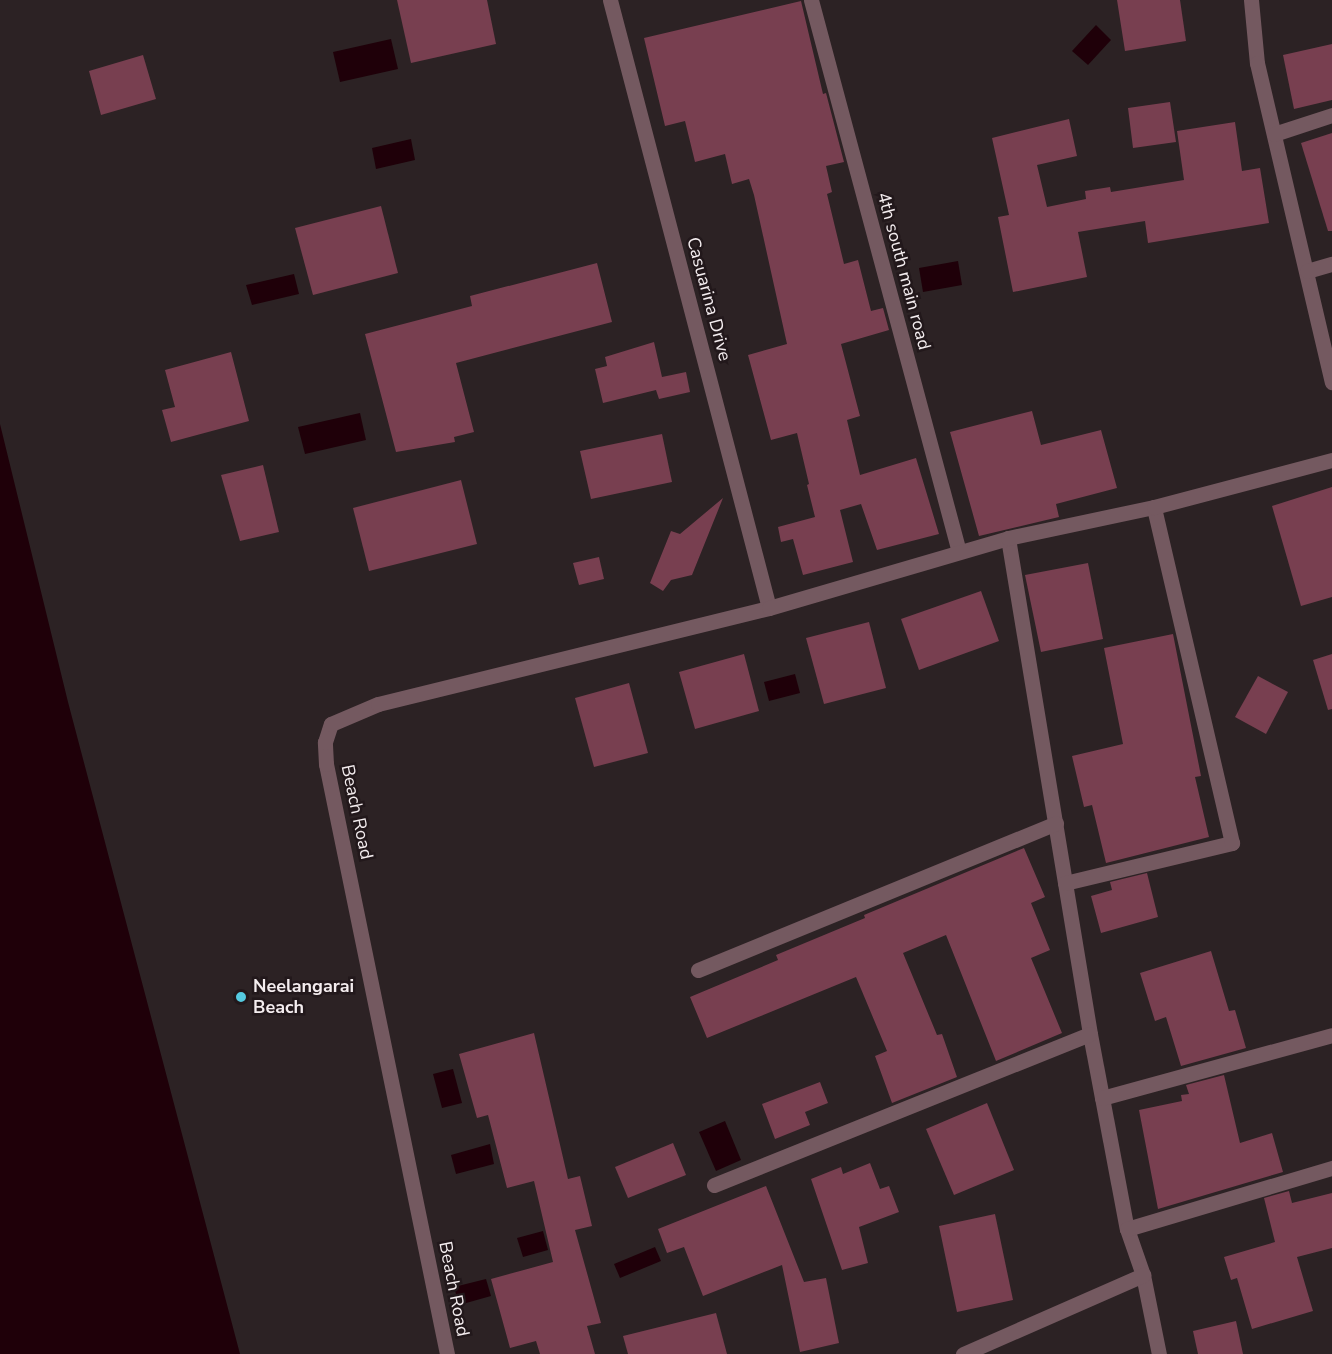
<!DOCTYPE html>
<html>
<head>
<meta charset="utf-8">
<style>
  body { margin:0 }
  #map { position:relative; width:1332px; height:1354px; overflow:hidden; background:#2c2224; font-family:"Nunito Sans",sans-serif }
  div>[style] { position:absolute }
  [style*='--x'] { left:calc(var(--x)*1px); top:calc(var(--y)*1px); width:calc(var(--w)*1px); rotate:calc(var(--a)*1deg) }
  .water>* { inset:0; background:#1f0009 }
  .building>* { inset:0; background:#783f50 }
  .minor>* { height:15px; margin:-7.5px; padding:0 7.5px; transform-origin:7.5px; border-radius:7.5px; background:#745960 }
  .dots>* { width:16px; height:16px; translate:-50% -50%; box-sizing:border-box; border:3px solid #22181b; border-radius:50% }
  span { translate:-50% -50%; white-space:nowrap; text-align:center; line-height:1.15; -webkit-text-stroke:5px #22181b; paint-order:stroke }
  .street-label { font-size:18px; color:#f4edef }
  .poi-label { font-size:18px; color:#f4edef; font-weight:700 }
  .left { translate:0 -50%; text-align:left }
</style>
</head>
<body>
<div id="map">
  <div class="water">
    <div style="clip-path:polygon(1096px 25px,1111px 40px,1088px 65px,1072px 51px)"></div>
    <div style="clip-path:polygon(391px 39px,398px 69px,340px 82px,333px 52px)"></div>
    <div style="clip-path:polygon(411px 139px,415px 160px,376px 169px,372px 148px)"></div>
    <div style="clip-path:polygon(958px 261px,962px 285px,923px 292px,919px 268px)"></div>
    <div style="clip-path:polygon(294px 274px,299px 294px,252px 305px,246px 285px)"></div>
    <div style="clip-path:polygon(360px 413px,366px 440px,305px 454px,298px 427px)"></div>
    <div style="clip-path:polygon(0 424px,68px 702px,240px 1354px,0 1354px)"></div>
    <div style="clip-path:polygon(795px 674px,800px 693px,769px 701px,764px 682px)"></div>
    <div style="clip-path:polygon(453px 1069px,462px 1103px,442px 1108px,433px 1074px)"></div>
    <div style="clip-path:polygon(725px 1121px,741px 1160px,716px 1171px,699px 1132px)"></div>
    <div style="clip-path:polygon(490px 1144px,494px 1164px,456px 1174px,451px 1155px)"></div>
    <div style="clip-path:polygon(543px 1231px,548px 1250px,523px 1257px,517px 1238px)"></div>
    <div style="clip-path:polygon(655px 1247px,661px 1261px,620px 1278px,614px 1264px)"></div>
    <div style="clip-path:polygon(486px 1279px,491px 1296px,459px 1305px,454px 1287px)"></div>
  </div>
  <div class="building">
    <div style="clip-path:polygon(397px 0,487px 0,496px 44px,411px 63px)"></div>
    <div style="clip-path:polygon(1117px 0,1180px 0,1186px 41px,1125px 51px)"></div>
    <div style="clip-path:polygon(801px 1px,823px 94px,826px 93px,844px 162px,826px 166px,832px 192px,827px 194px,844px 264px,858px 260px,871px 311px,883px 308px,889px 330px,841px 344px,860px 416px,847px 420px,860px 475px,916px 458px,939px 534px,877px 550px,861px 504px,840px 510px,853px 562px,803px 575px,793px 539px,781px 542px,778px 527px,815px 517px,807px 485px,809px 484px,797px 433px,771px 440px,748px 355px,787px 344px,754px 195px,749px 179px,732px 184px,725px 154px,695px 162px,685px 121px,665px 126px,644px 38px)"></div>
    <div style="clip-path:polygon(1332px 44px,1332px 100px,1294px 109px,1283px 55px)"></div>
    <div style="clip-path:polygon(143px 55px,156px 99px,101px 115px,89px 71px)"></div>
    <div style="clip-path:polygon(1170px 102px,1176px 142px,1133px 148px,1128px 108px)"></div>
    <div style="clip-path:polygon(1069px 119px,1077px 156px,1037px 165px,1047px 207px,1086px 199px,1085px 191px,1110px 187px,1111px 192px,1184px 180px,1177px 131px,1235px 122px,1242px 171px,1260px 168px,1269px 223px,1148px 243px,1145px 221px,1078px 232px,1087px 277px,1013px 292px,998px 217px,1009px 215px,992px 138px)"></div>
    <div style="clip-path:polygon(1332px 133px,1332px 231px,1328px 231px,1301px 143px)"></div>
    <div style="clip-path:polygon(381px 206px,398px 273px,313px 295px,295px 228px)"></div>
    <div style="clip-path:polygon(597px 263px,612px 322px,456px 363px,474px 432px,454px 437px,455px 442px,396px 452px,365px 334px,472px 306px,470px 296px)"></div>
    <div style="clip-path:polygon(654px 342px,662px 377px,686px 372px,690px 392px,659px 399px,656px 390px,603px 403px,595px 369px,607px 366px,605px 357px)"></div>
    <div style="clip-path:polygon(231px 352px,249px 421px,171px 442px,162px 410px,175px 407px,165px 370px)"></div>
    <div style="clip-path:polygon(1032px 411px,1041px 445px,1101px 430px,1117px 488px,1056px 504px,1059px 517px,979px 536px,950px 432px)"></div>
    <div style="clip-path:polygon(662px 434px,672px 482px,591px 499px,580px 451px)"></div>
    <div style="clip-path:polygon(263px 465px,279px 532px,240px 541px,221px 475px)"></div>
    <div style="clip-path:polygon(461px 480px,477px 544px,369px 571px,353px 508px)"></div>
    <div style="clip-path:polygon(1332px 487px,1332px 597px,1301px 606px,1272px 506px)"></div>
    <div style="clip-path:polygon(723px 498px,692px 575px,671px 580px,663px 591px,650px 583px,671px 531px,680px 534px)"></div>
    <div style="clip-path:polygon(599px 557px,604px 579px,579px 585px,573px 563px)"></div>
    <div style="clip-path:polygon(1088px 563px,1103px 639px,1041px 652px,1025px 575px)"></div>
    <div style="clip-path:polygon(981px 591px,999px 641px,919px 670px,901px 619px)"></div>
    <div style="clip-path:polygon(869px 622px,886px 688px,824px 704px,806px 638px)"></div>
    <div style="clip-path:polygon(1173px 634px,1201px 776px,1195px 777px,1209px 837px,1106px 863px,1092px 805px,1084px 807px,1072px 756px,1123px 744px,1104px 648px)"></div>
    <div style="clip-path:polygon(744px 654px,759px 711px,695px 729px,679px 672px)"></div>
    <div style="clip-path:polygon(1332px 654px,1332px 709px,1328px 710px,1313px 660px)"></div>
    <div style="clip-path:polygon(1258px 676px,1288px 692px,1266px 734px,1235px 717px)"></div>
    <div style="clip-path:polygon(629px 683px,648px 753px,594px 767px,575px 698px)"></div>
    <div style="clip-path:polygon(1024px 848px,1045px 897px,1031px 903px,1050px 950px,1031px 958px,1062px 1033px,996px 1061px,946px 935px,903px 953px,937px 1035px,942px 1034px,957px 1077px,892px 1103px,875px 1056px,887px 1051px,856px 977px,707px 1038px,690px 997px,778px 960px,776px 955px,865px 918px,864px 915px)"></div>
    <div style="clip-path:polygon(1147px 873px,1158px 917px,1101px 933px,1091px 896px,1112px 890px,1110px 882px)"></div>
    <div style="clip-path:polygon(1211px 951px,1229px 1011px,1235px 1010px,1246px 1048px,1181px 1066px,1166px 1017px,1155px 1021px,1140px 973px)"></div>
    <div style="clip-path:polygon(534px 1033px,568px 1179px,580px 1176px,592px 1226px,575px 1230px,601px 1323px,587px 1326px,595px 1354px,540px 1354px,536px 1341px,510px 1348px,491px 1279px,553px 1262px,534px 1181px,507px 1188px,488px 1115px,477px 1118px,459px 1054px)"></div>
    <div style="clip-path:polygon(1224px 1075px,1240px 1143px,1272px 1133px,1283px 1172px,1158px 1209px,1139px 1110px,1182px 1101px,1181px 1095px,1189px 1094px,1186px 1085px)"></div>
    <div style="clip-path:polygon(820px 1082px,828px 1103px,805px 1112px,810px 1125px,775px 1139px,762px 1104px)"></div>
    <div style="clip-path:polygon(987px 1103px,1014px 1170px,954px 1195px,926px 1129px)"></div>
    <div style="clip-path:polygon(673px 1143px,686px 1175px,628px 1198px,615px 1167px)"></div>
    <div style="clip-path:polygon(870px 1163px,880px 1189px,889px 1186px,899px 1212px,859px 1227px,868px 1263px,842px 1270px,811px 1179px,841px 1167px,843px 1174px)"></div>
    <div style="clip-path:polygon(766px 1186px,804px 1282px,826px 1278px,839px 1343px,800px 1352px,782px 1265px,703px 1296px,684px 1247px,667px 1253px,658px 1229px)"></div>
    <div style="clip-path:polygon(1289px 1191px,1292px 1203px,1332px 1193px,1332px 1248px,1297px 1257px,1313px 1311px,1252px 1329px,1237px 1278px,1231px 1280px,1224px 1257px,1275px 1242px,1264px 1198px)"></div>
    <div style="clip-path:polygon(995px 1214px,1013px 1300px,957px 1312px,939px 1226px)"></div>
    <div style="clip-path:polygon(716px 1313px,727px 1354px,628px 1354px,623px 1336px)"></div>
    <div style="clip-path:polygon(1236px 1321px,1243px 1354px,1198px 1354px,1193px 1331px)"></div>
  </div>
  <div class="minor">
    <div style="--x:610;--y:0;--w:628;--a:75.34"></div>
    <div style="--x:811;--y:0;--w:571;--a:74.99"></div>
    <div style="--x:1251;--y:0;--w:63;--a:84.6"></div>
    <div style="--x:1257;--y:63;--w:328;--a:76.8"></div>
    <div style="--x:1274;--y:134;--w:61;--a:-18.1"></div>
    <div style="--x:1307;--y:271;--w:26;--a:-16"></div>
    <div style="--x:1008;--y:538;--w:503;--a:80.61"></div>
    <div style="--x:1090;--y:1034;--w:198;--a:79.3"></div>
    <div style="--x:1127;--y:1229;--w:49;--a:70.8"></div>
    <div style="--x:1143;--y:1275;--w:81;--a:78.6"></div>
    <div style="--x:1065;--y:883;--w:172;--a:-13.5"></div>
    <div style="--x:1232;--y:843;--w:345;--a:-103.1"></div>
    <div style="--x:698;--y:970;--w:387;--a:-22.3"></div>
    <div style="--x:1102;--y:1098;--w:238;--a:-15.3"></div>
    <div style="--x:714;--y:1185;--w:405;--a:-21.9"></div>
    <div style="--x:1127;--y:1229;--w:214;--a:-16.6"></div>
    <div style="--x:447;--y:1354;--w:602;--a:-101.59"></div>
    <div style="--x:326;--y:764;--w:22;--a:-93"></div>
    <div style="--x:325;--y:742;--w:19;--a:-72"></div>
    <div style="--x:331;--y:724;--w:51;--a:-23.1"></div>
    <div style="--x:378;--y:704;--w:403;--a:-13.8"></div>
    <div style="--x:769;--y:608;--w:249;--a:-16.3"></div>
    <div style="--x:1008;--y:538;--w:149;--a:-12"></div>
    <div style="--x:1154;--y:507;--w:184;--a:-14.8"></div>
    <div style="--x:963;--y:1354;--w:197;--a:-23.7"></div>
  </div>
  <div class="dots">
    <div style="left:241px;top:997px;background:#55cae0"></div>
  </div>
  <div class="street-label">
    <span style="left:904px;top:271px;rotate:75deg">4th south main road</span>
    <span style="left:709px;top:299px;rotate:75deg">Casuarina Drive</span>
    <span style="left:357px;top:812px;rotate:78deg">Beach Road</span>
    <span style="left:454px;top:1289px;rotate:79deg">Beach Road</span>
  </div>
  <div class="poi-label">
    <span class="left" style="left:253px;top:997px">Neelangarai<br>Beach</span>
  </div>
</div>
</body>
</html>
